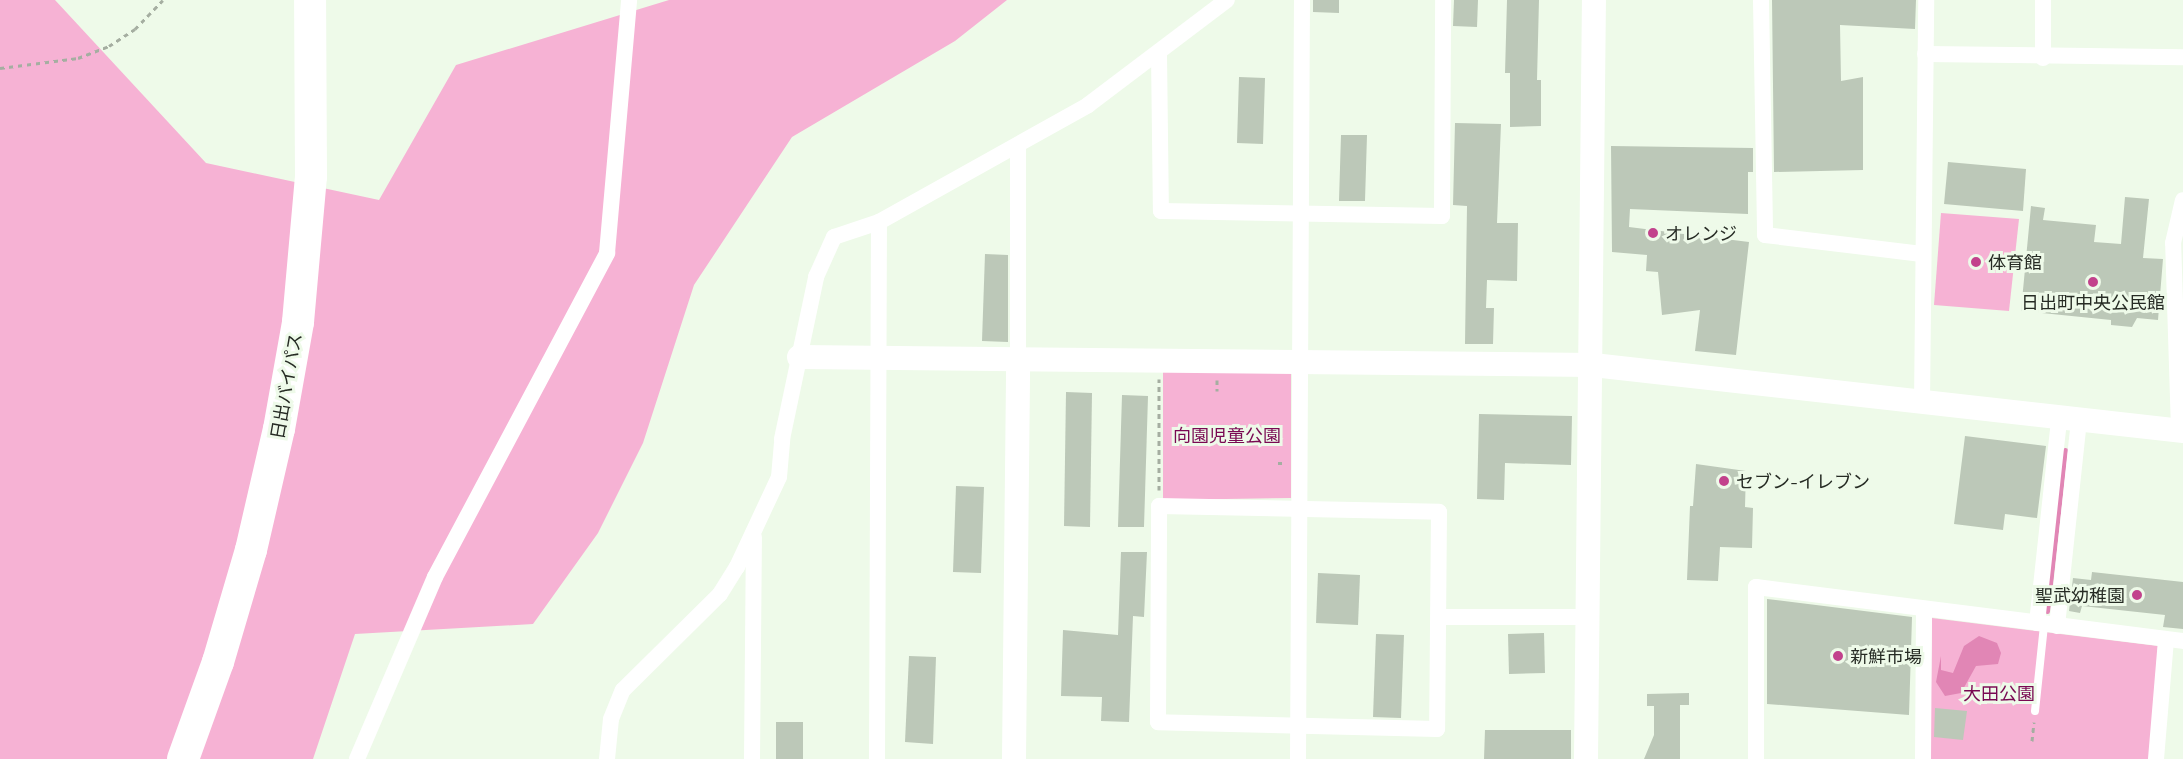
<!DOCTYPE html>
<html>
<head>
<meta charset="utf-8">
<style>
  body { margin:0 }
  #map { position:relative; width:2183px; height:759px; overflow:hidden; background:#eefae9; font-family:"Exo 2","Noto Sans JP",sans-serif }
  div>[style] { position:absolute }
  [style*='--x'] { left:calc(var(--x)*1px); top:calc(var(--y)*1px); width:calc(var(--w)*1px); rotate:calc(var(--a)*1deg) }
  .green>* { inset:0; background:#f6b2d4 }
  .water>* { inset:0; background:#e186b5 }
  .stream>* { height:5px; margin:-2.5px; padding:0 2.5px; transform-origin:2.5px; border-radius:2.5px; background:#e186b5 }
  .building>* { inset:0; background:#bcc8b8 }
  .path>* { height:3px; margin-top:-1.5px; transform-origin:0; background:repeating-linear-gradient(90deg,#a5aea1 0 4.5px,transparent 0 9px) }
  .lane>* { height:8px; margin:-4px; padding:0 4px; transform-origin:4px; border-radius:4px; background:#fff }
  .street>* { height:16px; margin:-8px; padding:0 8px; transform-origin:8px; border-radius:8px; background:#fff }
  .secondary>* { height:24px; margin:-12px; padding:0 12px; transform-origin:12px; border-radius:12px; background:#fff }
  .highway>* { height:32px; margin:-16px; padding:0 16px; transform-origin:16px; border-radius:16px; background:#fff }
  .dots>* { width:16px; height:16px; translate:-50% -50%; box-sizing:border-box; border:3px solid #eefae9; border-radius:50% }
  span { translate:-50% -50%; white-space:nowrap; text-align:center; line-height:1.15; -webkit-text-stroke:6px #eefae9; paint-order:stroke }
  .poi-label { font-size:18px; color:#262b24 }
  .left { translate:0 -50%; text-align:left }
  .right { translate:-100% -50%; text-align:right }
  .street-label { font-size:18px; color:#262b24 }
  .park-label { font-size:18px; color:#790952 }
</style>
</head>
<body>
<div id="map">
  <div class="green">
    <div style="clip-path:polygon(0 0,55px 0,206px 163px,379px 200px,456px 65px,669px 0,1007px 0,955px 41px,792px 137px,694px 285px,643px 443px,598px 533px,533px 624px,355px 634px,313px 759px,0 759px)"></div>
    <div style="clip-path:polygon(1941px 213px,2019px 219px,2009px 311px,1934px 305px)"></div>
    <div style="clip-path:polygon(1163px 371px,1291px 371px,1291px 498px,1163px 500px)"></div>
    <div style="clip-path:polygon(1932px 618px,2158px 646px,2149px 759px,1930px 759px)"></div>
  </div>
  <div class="water">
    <div style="clip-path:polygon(1979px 636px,1997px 643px,2001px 653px,1998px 664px,1976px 666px,1961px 693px,1945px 696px,1936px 682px,1941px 656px,1941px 670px,1953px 673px,1964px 646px)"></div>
  </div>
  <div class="stream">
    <div style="--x:2047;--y:611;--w:162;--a:-83.6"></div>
  </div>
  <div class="building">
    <div style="clip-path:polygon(1313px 0,1339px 0,1339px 13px,1313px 12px)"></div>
    <div style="clip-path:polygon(1454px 0,1478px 0,1477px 27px,1453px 26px)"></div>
    <div style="clip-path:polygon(1507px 0,1539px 0,1537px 80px,1541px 80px,1541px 126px,1510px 127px,1510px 73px,1505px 73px)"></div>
    <div style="clip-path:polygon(1772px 0,1916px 0,1915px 29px,1840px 25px,1841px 81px,1863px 77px,1863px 170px,1774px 172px)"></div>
    <div style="clip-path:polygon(1239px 77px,1265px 78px,1263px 144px,1237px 143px)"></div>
    <div style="clip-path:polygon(1455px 123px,1501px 124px,1497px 223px,1518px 223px,1517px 281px,1487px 280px,1486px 308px,1494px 308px,1493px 344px,1465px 344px,1467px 206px,1453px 205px)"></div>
    <div style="clip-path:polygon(1341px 135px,1367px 135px,1365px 201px,1339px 201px)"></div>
    <div style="clip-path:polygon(1611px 146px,1753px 148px,1753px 172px,1748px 172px,1748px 214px,1630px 209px,1629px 227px,1749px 242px,1736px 355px,1695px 351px,1700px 310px,1662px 315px,1658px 272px,1646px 271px,1647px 255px,1612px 252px)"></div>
    <div style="clip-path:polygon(1948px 162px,2026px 169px,2023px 211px,1944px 204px)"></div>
    <div style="clip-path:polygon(2125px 197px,2149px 199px,2143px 258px,2163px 259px,2158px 320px,2137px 318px,2132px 327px,2111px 325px,2111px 320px,2021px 311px,2031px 206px,2045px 208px,2043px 220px,2096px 225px,2094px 242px,2121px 244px)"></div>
    <div style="clip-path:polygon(985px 254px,1008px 255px,1008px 342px,982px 341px)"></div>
    <div style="clip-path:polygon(1066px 392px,1092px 393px,1090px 527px,1064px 526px)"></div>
    <div style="clip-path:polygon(1122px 395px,1148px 396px,1144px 527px,1118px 527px)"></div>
    <div style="clip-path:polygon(1479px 414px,1572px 416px,1571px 465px,1505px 463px,1504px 500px,1477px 499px)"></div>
    <div style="clip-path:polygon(1965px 436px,2046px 446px,2037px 518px,2005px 514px,2003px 530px,1954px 524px)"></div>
    <div style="clip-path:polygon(1696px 464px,1746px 471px,1745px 507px,1753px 508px,1752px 548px,1720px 547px,1718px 581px,1687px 580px,1690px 506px,1693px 506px)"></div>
    <div style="clip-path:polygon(956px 486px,984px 487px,981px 573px,953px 572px)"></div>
    <div style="clip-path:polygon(1121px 552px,1147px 552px,1144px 617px,1133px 616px,1129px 722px,1101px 721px,1102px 697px,1061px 696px,1063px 630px,1118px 635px)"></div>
    <div style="clip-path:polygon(2092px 572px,2183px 582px,2183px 629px,2163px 627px,2165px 615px,2082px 606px,2080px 613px,2069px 611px,2073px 578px,2091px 580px)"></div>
    <div style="clip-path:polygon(1318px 573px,1360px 575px,1358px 625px,1316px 623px)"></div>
    <div style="clip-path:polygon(1767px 599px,1912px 617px,1909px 715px,1767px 704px)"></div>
    <div style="clip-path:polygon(1544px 633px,1545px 673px,1509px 674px,1508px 634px)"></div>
    <div style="clip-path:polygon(1376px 634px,1404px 635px,1401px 718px,1373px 717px)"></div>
    <div style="clip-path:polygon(909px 656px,936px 657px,933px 744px,905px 742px)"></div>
    <div style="clip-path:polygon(1689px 693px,1689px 705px,1680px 705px,1680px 759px,1644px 759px,1654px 735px,1654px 706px,1647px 706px,1647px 694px)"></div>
    <div style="clip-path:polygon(1935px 708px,1967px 711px,1963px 740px,1934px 737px)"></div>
    <div style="clip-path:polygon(776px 722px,803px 722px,803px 759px,776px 759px)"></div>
    <div style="clip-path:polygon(1485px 730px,1571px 730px,1571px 759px,1484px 759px)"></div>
  </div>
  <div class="path">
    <div style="--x:0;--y:68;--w:79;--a:-7.3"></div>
    <div style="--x:78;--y:58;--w:33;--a:-21"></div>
    <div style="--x:109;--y:46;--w:31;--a:-33"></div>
    <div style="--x:135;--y:29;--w:40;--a:-46"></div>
    <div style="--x:1217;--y:380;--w:11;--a:90"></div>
    <div style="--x:1278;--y:463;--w:7;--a:0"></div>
    <div style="--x:1159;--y:490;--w:111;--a:-90"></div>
    <div style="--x:2032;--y:741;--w:19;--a:-84"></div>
  </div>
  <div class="lane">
    <div style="--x:2035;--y:711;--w:86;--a:-84"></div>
  </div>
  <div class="street">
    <div style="--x:1761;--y:0;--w:235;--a:89"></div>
    <div style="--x:1765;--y:235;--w:158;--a:6.9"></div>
    <div style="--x:1159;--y:54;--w:157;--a:89.3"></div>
    <div style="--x:1161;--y:211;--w:281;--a:1"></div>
    <div style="--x:1442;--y:216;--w:216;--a:-89.7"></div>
    <div style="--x:1925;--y:54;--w:258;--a:0.7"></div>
    <div style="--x:2043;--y:58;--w:58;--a:-90"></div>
    <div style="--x:1018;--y:359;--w:214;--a:-90"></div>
    <div style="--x:1922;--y:404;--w:404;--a:-89.4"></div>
    <div style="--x:2179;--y:430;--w:187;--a:-91.8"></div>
    <div style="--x:2173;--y:243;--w:44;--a:-76.9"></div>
    <div style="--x:1159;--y:506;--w:280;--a:1.2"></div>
    <div style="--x:1439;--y:512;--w:217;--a:90.5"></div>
    <div style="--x:1437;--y:729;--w:279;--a:-178.6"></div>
    <div style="--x:1158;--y:722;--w:216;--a:-89.7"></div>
    <div style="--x:1439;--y:617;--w:149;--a:0"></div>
    <div style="--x:2037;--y:623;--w:205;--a:-83.8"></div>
    <div style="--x:2057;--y:626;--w:206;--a:-83.9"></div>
    <div style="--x:357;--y:759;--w:198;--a:-66.8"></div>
    <div style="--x:435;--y:577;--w:367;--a:-62"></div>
    <div style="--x:607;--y:253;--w:254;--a:-85"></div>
    <div style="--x:607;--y:759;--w:40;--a:-84.3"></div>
    <div style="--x:611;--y:719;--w:31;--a:-68"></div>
    <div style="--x:623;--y:690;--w:136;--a:-44.7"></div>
    <div style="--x:720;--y:594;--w:32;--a:-58"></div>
    <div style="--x:737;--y:567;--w:99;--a:-65"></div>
    <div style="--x:779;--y:477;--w:38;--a:-85"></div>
    <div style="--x:782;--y:439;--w:166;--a:-78.1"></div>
    <div style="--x:816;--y:277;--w:44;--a:-65.8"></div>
    <div style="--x:834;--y:237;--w:47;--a:-18.4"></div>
    <div style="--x:879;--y:222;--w:240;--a:-29.2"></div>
    <div style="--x:1088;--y:105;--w:174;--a:-37.1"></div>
    <div style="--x:752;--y:759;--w:222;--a:-89.5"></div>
    <div style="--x:877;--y:759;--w:537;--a:-89.79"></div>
    <div style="--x:1298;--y:759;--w:759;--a:-89.7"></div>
    <div style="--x:1756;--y:759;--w:172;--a:-90"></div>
    <div style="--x:1756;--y:587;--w:430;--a:7.2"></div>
    <div style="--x:1923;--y:759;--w:150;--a:-89.6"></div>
    <div style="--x:2156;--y:759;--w:119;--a:-85.2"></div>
  </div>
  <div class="secondary">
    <div style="--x:799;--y:357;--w:794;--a:0.58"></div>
    <div style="--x:1593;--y:365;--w:594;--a:6.38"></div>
    <div style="--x:1014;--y:759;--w:400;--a:-89.4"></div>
    <div style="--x:1586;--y:759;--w:759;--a:-89.4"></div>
  </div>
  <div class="highway">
    <div style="--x:183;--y:759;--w:103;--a:-70.2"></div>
    <div style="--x:218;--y:662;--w:117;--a:-73.6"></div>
    <div style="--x:251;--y:550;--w:124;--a:-77"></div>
    <div style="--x:279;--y:429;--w:109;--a:-79.9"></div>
    <div style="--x:298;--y:322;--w:146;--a:-84.9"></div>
    <div style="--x:311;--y:177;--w:177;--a:-90.3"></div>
  </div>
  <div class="dots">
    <div style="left:1653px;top:233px;background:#c2428c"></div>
    <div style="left:1976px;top:262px;background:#c2428c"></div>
    <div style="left:2093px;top:282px;background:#c2428c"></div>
    <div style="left:1724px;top:481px;background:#c2428c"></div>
    <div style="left:2137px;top:595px;background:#c2428c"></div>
    <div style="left:1838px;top:656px;background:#c2428c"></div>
  </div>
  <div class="poi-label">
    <span class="left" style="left:1665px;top:233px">オレンジ</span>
    <span class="left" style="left:1988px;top:262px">体育館</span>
    <span style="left:2093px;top:302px">日出町中央公民館</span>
    <span class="left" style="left:1736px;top:481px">セブン-イレブン</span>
    <span class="right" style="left:2125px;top:595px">聖武幼稚園</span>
    <span class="left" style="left:1850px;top:656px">新鮮市場</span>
  </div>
  <div class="street-label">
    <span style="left:286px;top:386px;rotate:-80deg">日出バイパス</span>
  </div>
  <div class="park-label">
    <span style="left:1227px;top:435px">向園児童公園</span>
    <span style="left:1999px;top:693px">大田公園</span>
  </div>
</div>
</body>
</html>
